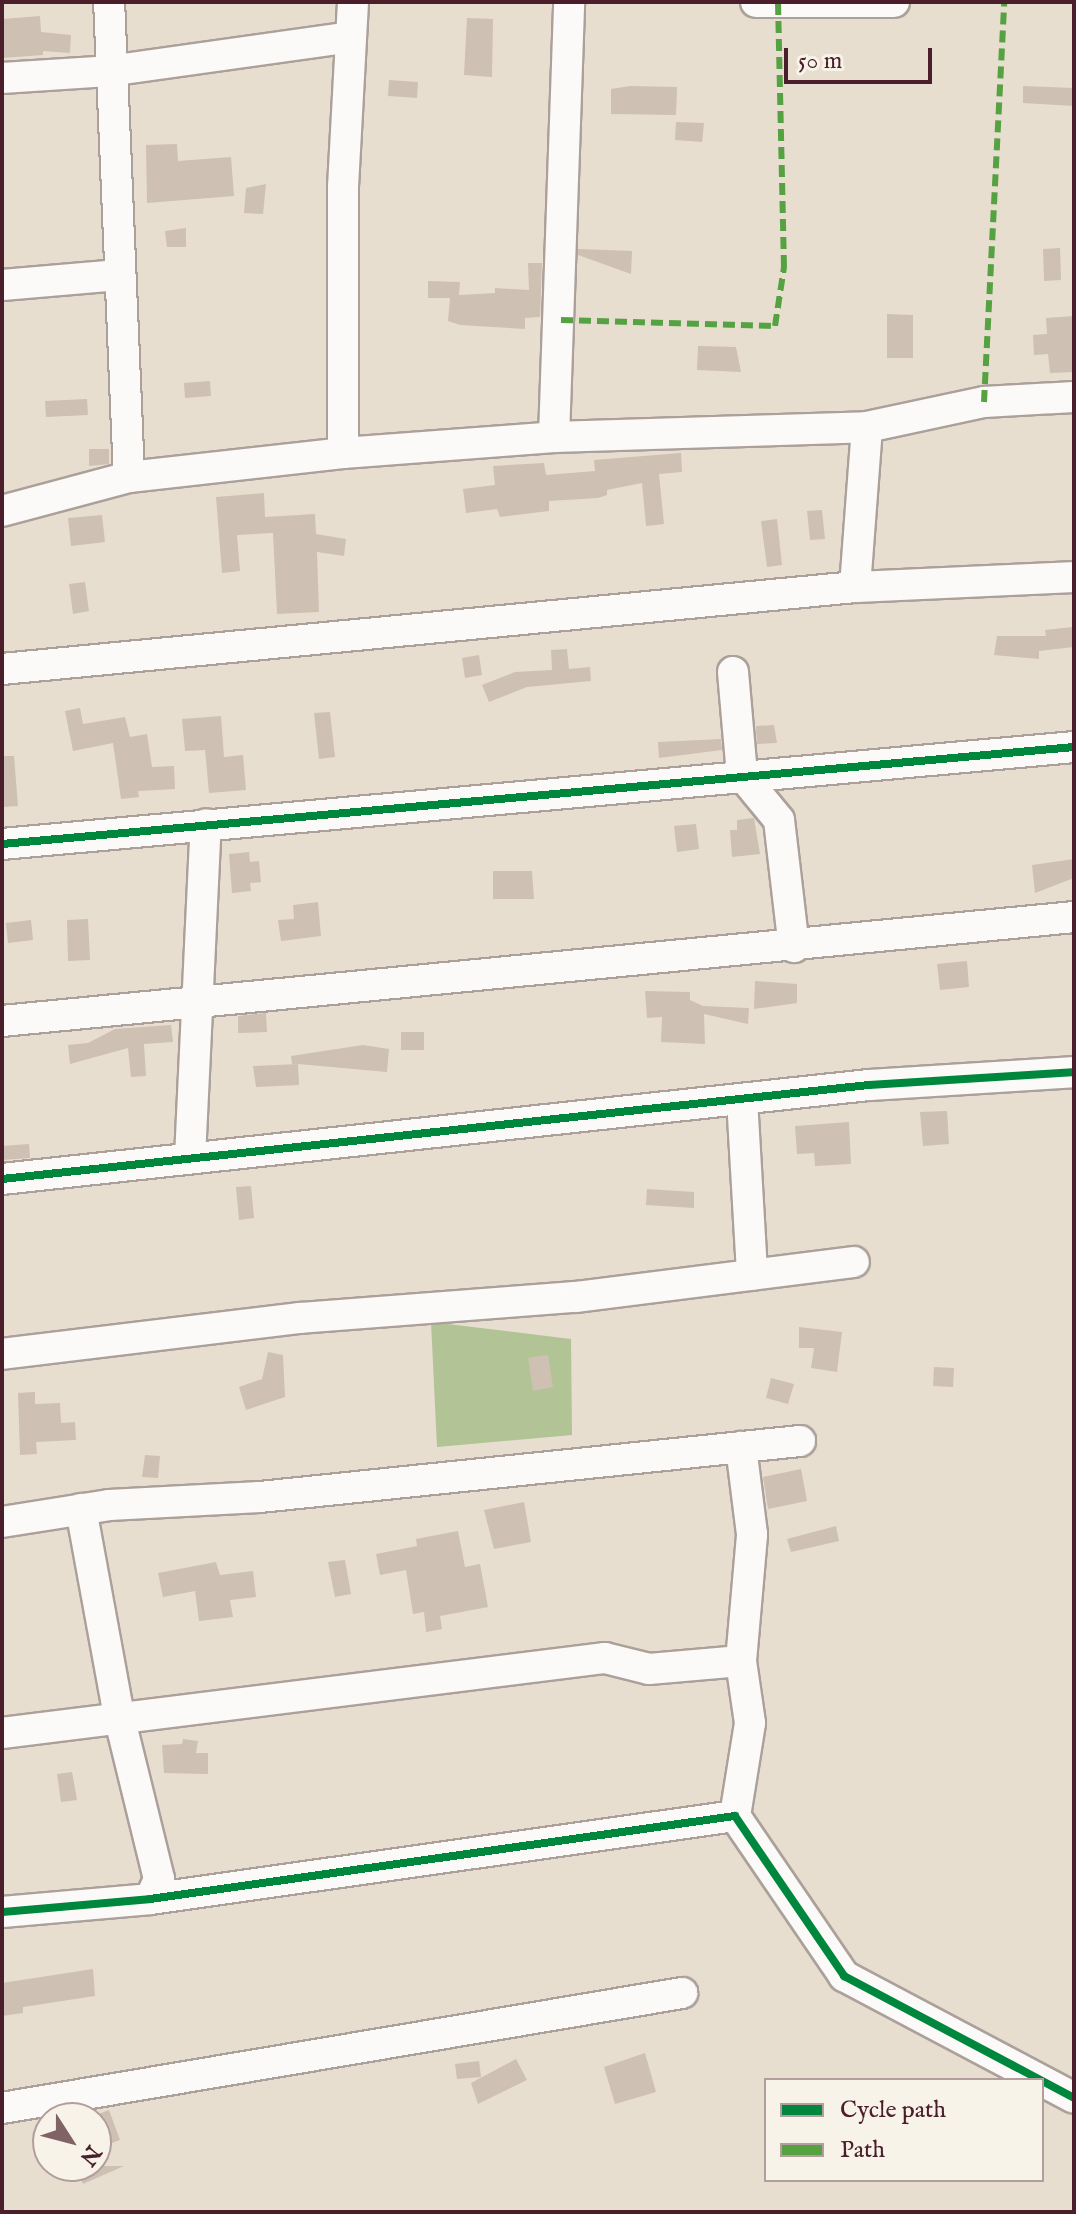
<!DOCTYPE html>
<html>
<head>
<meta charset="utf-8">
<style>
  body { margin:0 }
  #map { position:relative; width:1076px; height:2214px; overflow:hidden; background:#e8ded0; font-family:"IM FELL English",serif }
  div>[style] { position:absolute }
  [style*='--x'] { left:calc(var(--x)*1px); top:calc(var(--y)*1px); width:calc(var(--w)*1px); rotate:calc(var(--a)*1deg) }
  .forest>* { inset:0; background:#b2c495 }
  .building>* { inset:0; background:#cec0b2 }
  .roads { filter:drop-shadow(2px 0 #aba09a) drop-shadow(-2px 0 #aba09a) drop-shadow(0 2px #aba09a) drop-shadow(0 -2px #aba09a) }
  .minor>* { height:30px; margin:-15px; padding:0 15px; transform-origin:15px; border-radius:15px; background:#fcfaf8 }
  .quiet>* { height:6px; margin-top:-3px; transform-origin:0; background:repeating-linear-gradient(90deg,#56a243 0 12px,transparent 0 18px) }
  .cycleway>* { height:8px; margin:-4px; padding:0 4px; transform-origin:4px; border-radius:4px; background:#00873e }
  span { translate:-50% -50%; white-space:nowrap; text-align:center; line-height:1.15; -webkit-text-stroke:6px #f7f3e8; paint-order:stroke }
  .frame { position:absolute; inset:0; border:4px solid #4a1f2b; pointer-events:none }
  .legend { position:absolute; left:764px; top:2078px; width:280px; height:104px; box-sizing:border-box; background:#f7f3e8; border:2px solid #b29e9c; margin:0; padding:10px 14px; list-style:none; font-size:24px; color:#4a1f2b }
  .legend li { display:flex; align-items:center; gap:16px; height:40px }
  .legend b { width:40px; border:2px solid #b29e9c }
  .north { position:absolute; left:32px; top:2102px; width:80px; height:80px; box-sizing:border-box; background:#f7f3e8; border:2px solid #b29e9c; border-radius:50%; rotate:126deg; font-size:22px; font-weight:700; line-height:32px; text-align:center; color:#4a1f2b }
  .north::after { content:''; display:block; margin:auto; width:28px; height:36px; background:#816265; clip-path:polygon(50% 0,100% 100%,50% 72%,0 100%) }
  .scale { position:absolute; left:784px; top:48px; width:148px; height:36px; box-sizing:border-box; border:4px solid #4a1f2b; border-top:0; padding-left:10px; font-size:24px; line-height:28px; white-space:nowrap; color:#4a1f2b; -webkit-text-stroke:6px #f7f3e8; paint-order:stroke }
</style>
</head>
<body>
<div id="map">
  <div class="forest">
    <div style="clip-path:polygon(431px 1322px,571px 1339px,572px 1435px,437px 1447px)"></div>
  </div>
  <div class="building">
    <div style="clip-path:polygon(40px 16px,41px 32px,71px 35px,70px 53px,43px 51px,43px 55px,2px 58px,2px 19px)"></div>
    <div style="clip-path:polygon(467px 18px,493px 19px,492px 77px,464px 75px)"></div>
    <div style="clip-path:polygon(389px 80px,418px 82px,417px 98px,388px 96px)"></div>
    <div style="clip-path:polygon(630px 86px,677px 87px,676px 115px,611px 114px,611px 89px)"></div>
    <div style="clip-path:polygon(1023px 86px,1074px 88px,1074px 106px,1023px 103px)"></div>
    <div style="clip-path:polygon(676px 122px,704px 123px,702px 142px,675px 140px)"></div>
    <div style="clip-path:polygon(177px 144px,178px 161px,231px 157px,234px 196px,147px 203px,146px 145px)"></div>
    <div style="clip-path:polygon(266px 184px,263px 214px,244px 213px,246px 188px)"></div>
    <div style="clip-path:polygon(186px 228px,186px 247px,167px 247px,165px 231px)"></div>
    <div style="clip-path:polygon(1060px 248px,1061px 280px,1044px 281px,1043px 249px)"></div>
    <div style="clip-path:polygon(578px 249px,632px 251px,631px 274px,578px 255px)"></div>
    <div style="clip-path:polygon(528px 263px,542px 263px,540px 317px,525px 318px,525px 329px,460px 325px,448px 321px,450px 298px,428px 298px,428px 281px,460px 282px,459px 295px,495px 293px,495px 288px,529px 290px)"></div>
    <div style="clip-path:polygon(887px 314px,913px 315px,913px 358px,887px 358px)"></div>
    <div style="clip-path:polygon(1074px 316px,1074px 372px,1050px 373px,1048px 354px,1034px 355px,1033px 335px,1047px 334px,1046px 318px)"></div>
    <div style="clip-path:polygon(698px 346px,736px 347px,741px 372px,697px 370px)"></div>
    <div style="clip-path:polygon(210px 381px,211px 396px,185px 398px,184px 383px)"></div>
    <div style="clip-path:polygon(87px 399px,88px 415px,46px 417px,45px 401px)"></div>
    <div style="clip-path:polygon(89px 449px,109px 449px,109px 464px,89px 466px)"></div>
    <div style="clip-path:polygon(681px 453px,682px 472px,659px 474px,664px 524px,646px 526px,642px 483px,607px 490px,607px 495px,598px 498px,549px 501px,549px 511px,500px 517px,497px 509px,466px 513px,463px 489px,495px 485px,493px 466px,544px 463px,546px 475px,595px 471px,594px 460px)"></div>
    <div style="clip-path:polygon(264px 493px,265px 517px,315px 514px,316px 534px,346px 539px,344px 556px,317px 552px,319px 612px,277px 614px,273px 533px,237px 535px,240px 571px,222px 573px,216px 497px)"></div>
    <div style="clip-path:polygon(822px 510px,825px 539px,810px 540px,807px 511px)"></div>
    <div style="clip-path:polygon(102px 515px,105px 542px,71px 546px,68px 518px)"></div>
    <div style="clip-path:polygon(777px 519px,782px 565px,767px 567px,761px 521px)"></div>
    <div style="clip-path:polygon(85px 582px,89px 611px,73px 614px,69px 584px)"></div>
    <div style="clip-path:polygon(1073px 627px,1074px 647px,1039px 651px,1039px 659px,994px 655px,997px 636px,1046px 636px,1045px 630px)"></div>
    <div style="clip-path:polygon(567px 649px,569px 669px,590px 667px,591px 681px,527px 687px,489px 702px,482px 685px,515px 672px,552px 670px,551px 650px)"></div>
    <div style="clip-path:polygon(479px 655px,482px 675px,465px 678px,462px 658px)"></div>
    <div style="clip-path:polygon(80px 708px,83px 724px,125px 717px,130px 737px,147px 734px,152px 767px,174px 766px,175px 789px,138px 791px,139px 797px,121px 799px,113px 743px,73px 751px,65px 711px)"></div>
    <div style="clip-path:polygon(330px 712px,335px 757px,319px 759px,314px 713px)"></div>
    <div style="clip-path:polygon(221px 716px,224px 757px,243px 755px,246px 790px,209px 793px,205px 750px,185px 751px,182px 719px)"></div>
    <div style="clip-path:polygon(774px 725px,777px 743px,757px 744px,756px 726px)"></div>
    <div style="clip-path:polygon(721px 739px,722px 750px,659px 758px,658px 742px)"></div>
    <div style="clip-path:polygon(2px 756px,14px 756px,18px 806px,3px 807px)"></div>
    <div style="clip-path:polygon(754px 818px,760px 854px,732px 857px,730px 830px,737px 830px,737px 820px)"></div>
    <div style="clip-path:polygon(696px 824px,699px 849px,677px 852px,674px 826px)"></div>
    <div style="clip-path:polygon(249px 852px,250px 862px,259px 861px,261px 882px,250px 883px,251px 891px,232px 893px,229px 854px)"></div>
    <div style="clip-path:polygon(1074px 859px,1074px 878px,1035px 893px,1032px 865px)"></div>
    <div style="clip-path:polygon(493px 871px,532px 871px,534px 899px,493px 899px)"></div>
    <div style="clip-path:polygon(318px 902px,321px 936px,281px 941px,278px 920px,294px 919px,293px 905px)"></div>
    <div style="clip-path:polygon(88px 919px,90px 960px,68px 961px,67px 920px)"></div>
    <div style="clip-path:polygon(31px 920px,33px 940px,8px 943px,6px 923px)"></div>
    <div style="clip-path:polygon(967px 961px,969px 987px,940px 990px,937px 964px)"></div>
    <div style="clip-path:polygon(755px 981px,797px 984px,797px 1003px,754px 1009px)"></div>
    <div style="clip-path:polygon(645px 991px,690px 992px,690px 1000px,703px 1006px,749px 1008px,748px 1024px,704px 1014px,705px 1044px,661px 1042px,662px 1017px,647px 1018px)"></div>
    <div style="clip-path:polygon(266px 1013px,267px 1032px,238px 1033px,238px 1016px)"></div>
    <div style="clip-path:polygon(171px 1025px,173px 1042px,144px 1044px,146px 1076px,131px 1077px,128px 1048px,70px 1064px,68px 1045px,88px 1043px,115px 1029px)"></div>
    <div style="clip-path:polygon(401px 1032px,424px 1032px,424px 1050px,401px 1050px)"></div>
    <div style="clip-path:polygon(363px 1045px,389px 1049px,387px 1072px,298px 1064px,299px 1085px,256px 1087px,253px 1066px,298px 1064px,292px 1064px,291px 1056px)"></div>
    <div style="clip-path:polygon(947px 1111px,949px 1144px,923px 1146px,920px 1112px)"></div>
    <div style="clip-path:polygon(849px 1122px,851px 1164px,815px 1166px,814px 1153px,797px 1154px,795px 1126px)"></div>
    <div style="clip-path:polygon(29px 1144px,30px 1158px,2px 1160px,2px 1146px)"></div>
    <div style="clip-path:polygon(251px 1186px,254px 1218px,239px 1220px,236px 1187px)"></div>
    <div style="clip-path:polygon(647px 1189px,694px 1192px,694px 1208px,646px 1205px)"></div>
    <div style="clip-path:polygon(799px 1327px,842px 1332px,837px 1372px,811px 1368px,814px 1348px,799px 1348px)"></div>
    <div style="clip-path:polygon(268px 1352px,283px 1355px,285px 1397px,246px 1410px,239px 1387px,262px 1379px)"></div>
    <div style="clip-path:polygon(548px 1355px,553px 1387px,533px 1391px,528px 1358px)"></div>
    <div style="clip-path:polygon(934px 1367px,954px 1368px,953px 1387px,933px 1386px)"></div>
    <div style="clip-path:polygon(771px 1378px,794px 1384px,788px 1404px,766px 1398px)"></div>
    <div style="clip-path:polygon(35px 1392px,35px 1404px,60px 1403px,61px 1423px,75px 1422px,76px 1440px,36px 1442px,37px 1454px,20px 1455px,18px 1393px)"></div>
    <div style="clip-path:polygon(145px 1455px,160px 1456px,158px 1478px,142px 1477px)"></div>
    <div style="clip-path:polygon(801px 1469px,807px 1501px,768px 1509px,763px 1477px)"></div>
    <div style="clip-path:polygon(524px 1502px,531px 1542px,494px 1549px,484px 1510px)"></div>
    <div style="clip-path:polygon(836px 1526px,839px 1541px,791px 1552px,787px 1539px)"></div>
    <div style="clip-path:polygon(458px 1531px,465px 1567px,480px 1564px,488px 1607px,440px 1616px,442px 1629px,426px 1632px,424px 1612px,413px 1614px,406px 1570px,380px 1575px,376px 1554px,417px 1546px,416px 1539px)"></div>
    <div style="clip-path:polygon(345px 1560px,351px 1594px,335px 1597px,328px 1562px)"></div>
    <div style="clip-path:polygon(216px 1562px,220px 1575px,253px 1571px,256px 1597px,230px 1600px,233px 1617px,199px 1621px,195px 1591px,163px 1597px,158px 1573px)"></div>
    <div style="clip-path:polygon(183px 1739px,198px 1741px,196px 1753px,208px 1753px,208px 1774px,164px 1773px,162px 1745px,182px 1744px)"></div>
    <div style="clip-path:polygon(72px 1772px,77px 1800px,61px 1802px,57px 1774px)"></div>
    <div style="clip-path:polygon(93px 1969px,95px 1996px,23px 2007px,23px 2013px,2px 2016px,2px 1983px)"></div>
    <div style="clip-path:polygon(645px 2053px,656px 2092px,615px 2104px,604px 2067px)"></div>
    <div style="clip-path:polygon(516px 2059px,527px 2080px,478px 2104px,471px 2083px)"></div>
    <div style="clip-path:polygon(479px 2061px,481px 2077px,457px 2079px,455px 2064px)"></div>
    <div style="clip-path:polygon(109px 2110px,120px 2140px,96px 2149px,93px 2116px)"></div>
    <div style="clip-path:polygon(75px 2166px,124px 2166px,83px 2184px)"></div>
  </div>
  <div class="roads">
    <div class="minor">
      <div style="--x:756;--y:2;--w:138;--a:0"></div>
      <div style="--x:2;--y:78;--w:107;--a:-3.7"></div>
      <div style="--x:109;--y:71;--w:244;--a:-8"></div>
      <div style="--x:2;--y:285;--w:117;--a:-4.9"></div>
      <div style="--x:554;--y:437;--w:435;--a:-88"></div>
      <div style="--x:343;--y:453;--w:266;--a:-90"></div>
      <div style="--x:343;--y:187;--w:185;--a:-86.9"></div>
      <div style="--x:129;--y:477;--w:215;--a:-6.4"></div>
      <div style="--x:343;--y:453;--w:212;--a:-4.3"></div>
      <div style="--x:554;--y:437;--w:313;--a:-1.8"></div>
      <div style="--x:867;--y:427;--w:120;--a:-12.1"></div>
      <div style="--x:984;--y:402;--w:90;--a:-3.2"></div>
      <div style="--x:2;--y:511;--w:131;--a:-15"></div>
      <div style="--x:129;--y:477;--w:475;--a:-92.4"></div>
      <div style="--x:855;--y:587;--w:160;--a:-85.7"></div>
      <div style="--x:2;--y:669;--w:857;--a:-5.49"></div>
      <div style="--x:855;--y:587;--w:219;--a:-2.6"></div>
      <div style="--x:733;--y:672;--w:103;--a:85"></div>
      <div style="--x:742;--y:775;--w:58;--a:50.6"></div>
      <div style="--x:779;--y:820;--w:128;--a:83.3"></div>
      <div style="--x:2;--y:844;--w:1076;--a:-5.17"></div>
      <div style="--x:2;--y:1021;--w:1077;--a:-5.54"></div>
      <div style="--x:742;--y:1099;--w:176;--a:86.7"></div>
      <div style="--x:190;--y:1158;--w:334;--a:-87.3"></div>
      <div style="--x:2;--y:1179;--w:872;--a:-6.19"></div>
      <div style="--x:869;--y:1085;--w:205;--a:-3.6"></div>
      <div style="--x:2;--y:1354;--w:300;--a:-6.9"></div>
      <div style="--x:300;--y:1318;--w:277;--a:-4.4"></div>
      <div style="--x:576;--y:1297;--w:280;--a:-7.2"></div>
      <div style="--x:81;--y:1509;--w:210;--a:79.6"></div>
      <div style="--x:119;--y:1716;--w:168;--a:76.2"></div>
      <div style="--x:159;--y:1879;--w:22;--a:114"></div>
      <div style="--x:2;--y:1522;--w:108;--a:-9"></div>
      <div style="--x:109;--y:1505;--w:151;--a:-3"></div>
      <div style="--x:260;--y:1497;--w:543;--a:-5.92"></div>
      <div style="--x:2;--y:1733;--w:608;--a:-7.09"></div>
      <div style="--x:605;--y:1658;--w:45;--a:14"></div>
      <div style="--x:649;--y:1669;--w:92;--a:-5"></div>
      <div style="--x:735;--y:1816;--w:94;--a:-80.8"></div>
      <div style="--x:750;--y:1723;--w:63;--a:-98.3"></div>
      <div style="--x:741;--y:1661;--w:127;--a:-85"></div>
      <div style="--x:752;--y:1534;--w:88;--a:-97.2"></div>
      <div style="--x:2;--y:1912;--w:149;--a:-5"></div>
      <div style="--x:150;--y:1899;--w:591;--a:-8.08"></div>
      <div style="--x:735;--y:1816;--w:194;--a:55.7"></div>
      <div style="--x:844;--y:1976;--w:260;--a:27.9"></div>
      <div style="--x:2;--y:2108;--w:690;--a:-9.6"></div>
    </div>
  </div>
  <div class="quiet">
    <div style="--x:561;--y:320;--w:214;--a:1.6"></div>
    <div style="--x:775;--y:326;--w:60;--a:-81.3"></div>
    <div style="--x:784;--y:267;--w:265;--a:-91.3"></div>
    <div style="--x:984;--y:402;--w:400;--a:-87.1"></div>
  </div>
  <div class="cycleway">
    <div style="--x:2;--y:844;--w:1076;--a:-5.17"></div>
    <div style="--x:2;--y:1179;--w:872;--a:-6.19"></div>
    <div style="--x:869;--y:1085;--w:205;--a:-3.6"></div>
    <div style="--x:2;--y:1912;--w:149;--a:-5"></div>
    <div style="--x:150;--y:1899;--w:591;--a:-8.08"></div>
    <div style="--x:735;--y:1816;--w:194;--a:55.7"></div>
    <div style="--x:844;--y:1976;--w:260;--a:27.9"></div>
  </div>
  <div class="frame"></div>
  <ul class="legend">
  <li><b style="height:10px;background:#00873e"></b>Cycle path</li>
  <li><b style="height:10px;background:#56a243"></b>Path</li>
  </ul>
  <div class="north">N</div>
  <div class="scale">50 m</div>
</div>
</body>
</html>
